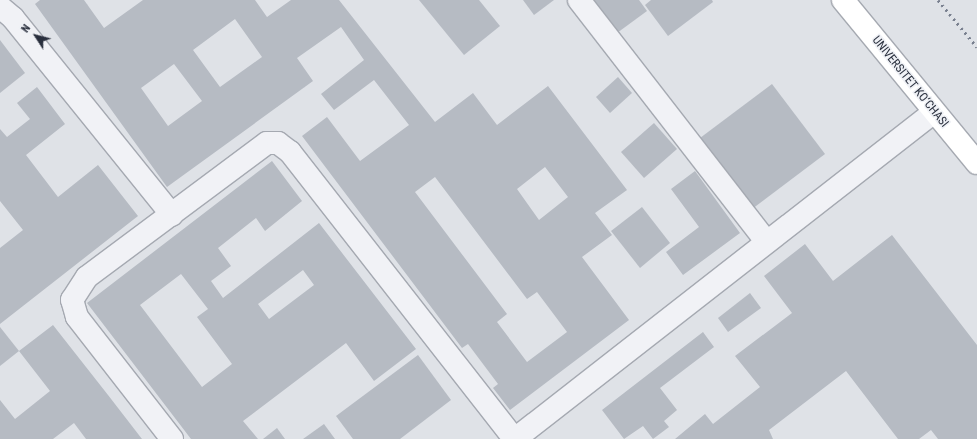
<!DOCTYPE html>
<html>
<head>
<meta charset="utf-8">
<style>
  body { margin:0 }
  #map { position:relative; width:977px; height:439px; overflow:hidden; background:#dfe2e7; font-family:"Roboto Condensed",sans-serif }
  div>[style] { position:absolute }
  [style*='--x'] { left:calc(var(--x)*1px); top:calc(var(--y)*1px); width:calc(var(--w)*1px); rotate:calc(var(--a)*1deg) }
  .building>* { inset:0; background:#b6bbc3 }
  .roads { filter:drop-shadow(1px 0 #a5a9b1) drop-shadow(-1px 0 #a5a9b1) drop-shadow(0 1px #a5a9b1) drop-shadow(0 -1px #a5a9b1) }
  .minor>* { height:22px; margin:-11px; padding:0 11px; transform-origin:11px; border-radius:11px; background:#f1f2f6 }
  .tertiary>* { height:22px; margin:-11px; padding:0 11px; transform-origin:11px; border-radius:11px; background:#f1f2f6 }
  .secondary>* { height:22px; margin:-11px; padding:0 11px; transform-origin:11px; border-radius:11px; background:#fff }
  .rail>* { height:3px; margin-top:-1.5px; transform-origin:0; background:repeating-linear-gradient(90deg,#79808f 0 2px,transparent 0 6px) }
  span { translate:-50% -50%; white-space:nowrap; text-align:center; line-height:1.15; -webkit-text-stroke:3px #eef0f5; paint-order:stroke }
  .street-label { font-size:12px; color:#292f3d }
  .north { position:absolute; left:16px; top:16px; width:40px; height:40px; -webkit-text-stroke:3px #eef0f5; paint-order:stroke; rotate:306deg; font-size:11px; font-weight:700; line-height:16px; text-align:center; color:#292f3d }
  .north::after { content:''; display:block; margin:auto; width:14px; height:18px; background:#292f3d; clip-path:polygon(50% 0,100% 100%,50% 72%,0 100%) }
</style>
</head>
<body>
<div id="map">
  <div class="building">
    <div style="clip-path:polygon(evenodd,40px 0,84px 0,104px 28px,143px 0,255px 0,267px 17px,291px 0,339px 0,435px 122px,473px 93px,497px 125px,548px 86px,627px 190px,595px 213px,612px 235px,582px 257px,629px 320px,510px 410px,493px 388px,498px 384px,468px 344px,462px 348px,302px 136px,327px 117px,360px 161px,409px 125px,374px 80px,334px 110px,321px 94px,364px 60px,341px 27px,297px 58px,313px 81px,167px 187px,35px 4px,40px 0,235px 19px,262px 57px,220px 87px,193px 50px,235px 19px,40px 0,174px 64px,202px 101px,168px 126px,141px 88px,174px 64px,40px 0,545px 167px,568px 197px,539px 220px,517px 189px,545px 167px,40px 0,435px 177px,527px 299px,537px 292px,567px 332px,527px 362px,497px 322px,507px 314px,415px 192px,435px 177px)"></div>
    <div style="clip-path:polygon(419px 0,479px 0,500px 26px,464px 55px)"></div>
    <div style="clip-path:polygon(523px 0,554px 0,534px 15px)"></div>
    <div style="clip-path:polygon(593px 0,639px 0,647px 11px,617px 33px)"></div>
    <div style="clip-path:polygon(651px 0,712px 0,713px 2px,668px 36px,645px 5px)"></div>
    <div style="clip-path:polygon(0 40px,25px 73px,0 93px)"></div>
    <div style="clip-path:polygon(618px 77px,632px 93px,610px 113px,596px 97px)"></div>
    <div style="clip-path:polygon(772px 84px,825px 154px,752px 209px,700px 138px)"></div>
    <div style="clip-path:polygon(37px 87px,65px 124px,26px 155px,58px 197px,98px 165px,138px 216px,0 324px,0 248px,23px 230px,0 201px,0 129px,7px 137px,30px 119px,17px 103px)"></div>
    <div style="clip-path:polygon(654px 123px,677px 149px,644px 178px,621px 152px)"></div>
    <div style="clip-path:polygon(evenodd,272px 161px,302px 201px,265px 231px,256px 218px,218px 248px,231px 266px,211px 281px,223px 298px,319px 223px,416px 349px,374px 381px,346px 343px,243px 421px,258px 439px,191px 439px,87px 303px,272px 161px,303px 270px,314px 285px,269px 319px,258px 304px,303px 270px,272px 161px,181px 274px,208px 309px,197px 317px,232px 364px,202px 387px,140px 305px,181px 274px)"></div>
    <div style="clip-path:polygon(695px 171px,740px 233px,683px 275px,666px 252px,699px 227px,671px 189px)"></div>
    <div style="clip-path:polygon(642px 207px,670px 243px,640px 268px,611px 231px)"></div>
    <div style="clip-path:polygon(892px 235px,977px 345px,977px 439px,938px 439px,931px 430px,919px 439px,898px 439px,846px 371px,769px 430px,773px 439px,675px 439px,705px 414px,713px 424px,760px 387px,735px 356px,792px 313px,764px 276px,805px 244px,833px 281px)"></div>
    <div style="clip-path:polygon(750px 293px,761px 308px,728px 332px,718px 318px)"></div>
    <div style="clip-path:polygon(53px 325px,108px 395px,142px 439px,86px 439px,74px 423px,53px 439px,0 439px,0 400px,15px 419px,50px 391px,19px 351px)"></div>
    <div style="clip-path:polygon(0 327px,19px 351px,0 366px)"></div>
    <div style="clip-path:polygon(703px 332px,714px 347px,660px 388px,677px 410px,664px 421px,669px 427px,653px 439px,643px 426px,624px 439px,602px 410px)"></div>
    <div style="clip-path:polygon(418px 355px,451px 400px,400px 439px,353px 439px,336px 416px)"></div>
    <div style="clip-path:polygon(324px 424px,335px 439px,303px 439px)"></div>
    <div style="clip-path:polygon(277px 428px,285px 439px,263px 439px)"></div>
  </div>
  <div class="roads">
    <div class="minor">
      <div style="--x:579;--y:0;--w:306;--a:52.2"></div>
      <div style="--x:0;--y:7;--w:17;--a:40"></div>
      <div style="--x:13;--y:18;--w:253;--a:51.1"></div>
      <div style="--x:172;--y:439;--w:155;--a:-127.9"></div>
      <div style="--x:77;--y:317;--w:18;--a:-106"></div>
      <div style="--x:72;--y:300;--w:27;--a:-57"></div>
      <div style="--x:87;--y:277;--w:224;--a:-36.7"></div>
      <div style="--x:267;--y:143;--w:11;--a:0"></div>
      <div style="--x:278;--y:143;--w:15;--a:37"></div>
      <div style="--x:290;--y:152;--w:364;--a:52"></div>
    </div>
    <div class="tertiary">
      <div style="--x:515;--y:439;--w:531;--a:-37.97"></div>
    </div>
    <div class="secondary">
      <div style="--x:843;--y:0;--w:211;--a:50.6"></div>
    </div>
  </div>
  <div class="rail">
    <div style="--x:938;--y:0;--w:61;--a:50.3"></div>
  </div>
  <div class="street-label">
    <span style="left:910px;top:82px;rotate:51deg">UNIVERSITET KО‘CHASI</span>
  </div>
  <div class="north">N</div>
</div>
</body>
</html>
